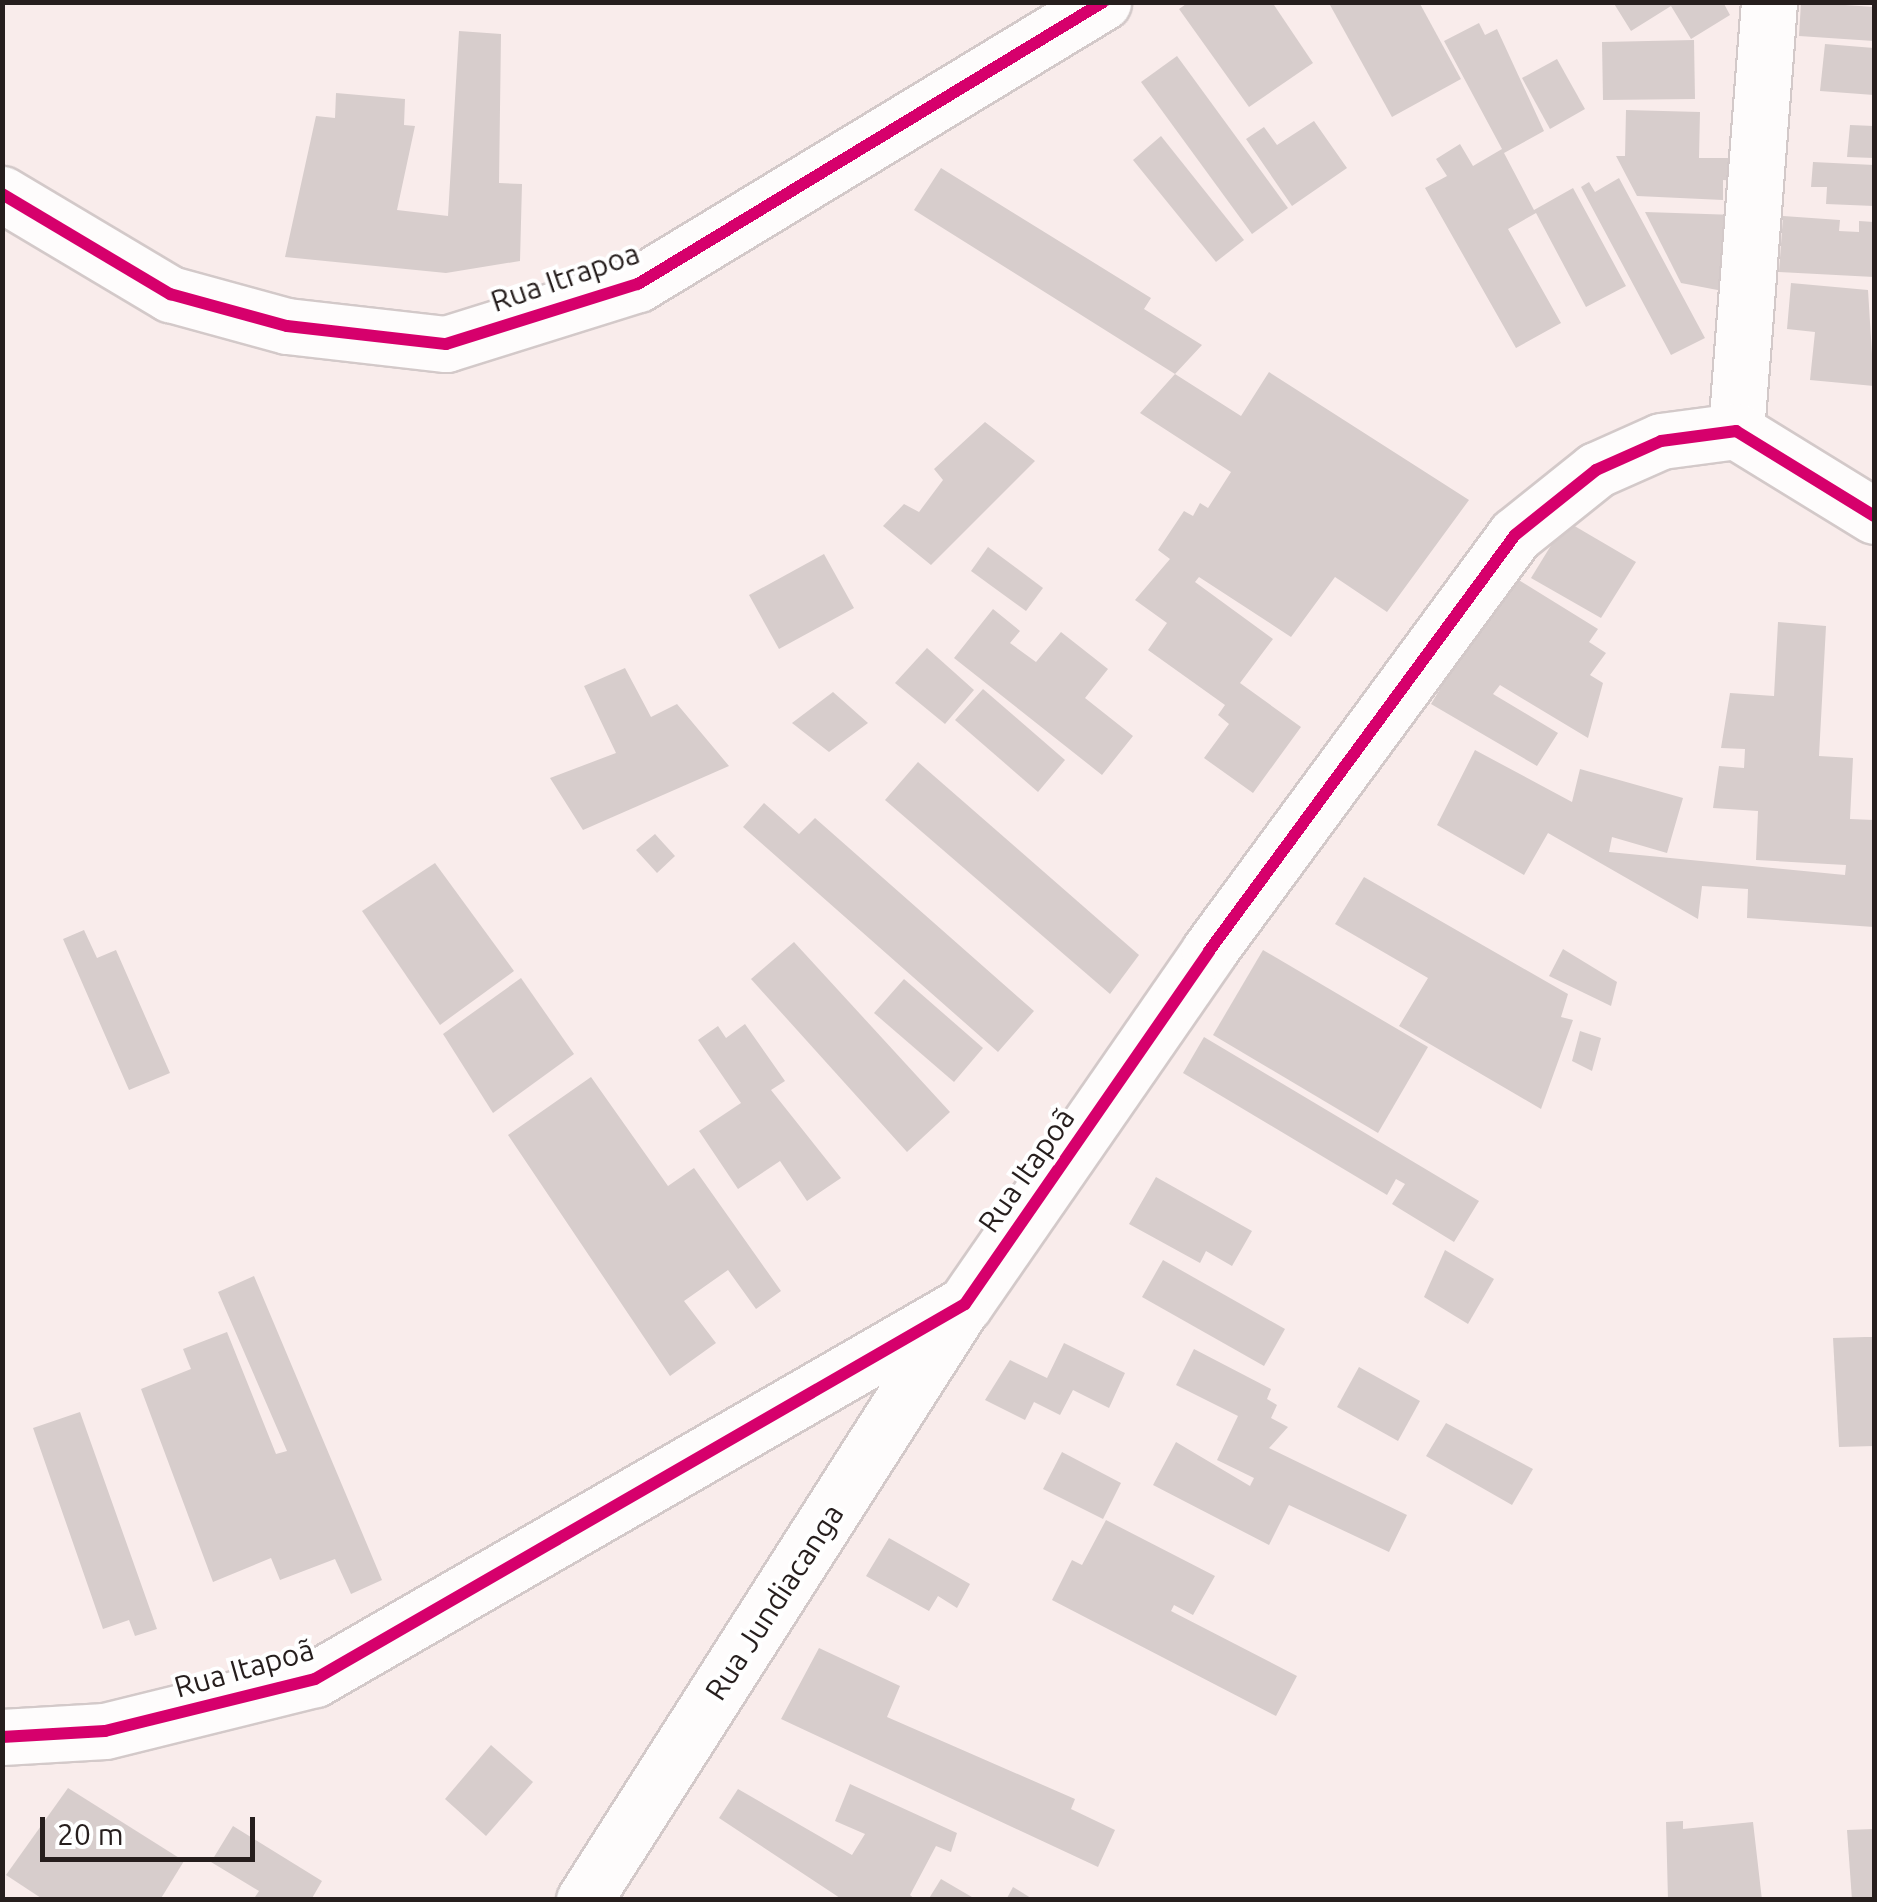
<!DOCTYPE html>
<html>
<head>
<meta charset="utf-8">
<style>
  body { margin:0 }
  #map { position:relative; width:1877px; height:1902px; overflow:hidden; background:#f9eceb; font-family:Ubuntu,sans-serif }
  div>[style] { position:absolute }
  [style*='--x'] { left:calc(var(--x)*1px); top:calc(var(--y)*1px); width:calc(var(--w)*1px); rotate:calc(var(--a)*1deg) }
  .building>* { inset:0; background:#d7cdcc }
  .roads { filter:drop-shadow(2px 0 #d3c9c9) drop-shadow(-2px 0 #d3c9c9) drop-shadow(0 2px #d3c9c9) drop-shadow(0 -2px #d3c9c9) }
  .minor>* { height:55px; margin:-27.5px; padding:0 27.5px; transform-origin:27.5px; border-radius:27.5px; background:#fefcfc }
  .cycleway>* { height:12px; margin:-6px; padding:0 6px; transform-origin:6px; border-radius:6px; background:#d6006c }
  span { translate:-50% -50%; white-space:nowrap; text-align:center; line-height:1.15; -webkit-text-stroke:8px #fff; paint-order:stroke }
  .street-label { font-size:30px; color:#261e1d }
  .frame { position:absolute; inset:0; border:5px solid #261e1d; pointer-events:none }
  .scale { position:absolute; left:40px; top:1817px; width:215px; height:45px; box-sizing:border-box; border:5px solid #261e1d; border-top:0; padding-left:12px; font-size:30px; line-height:35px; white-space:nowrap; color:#261e1d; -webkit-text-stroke:8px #fff; paint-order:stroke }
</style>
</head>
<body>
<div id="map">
  <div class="building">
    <div style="clip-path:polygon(1189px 2px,1272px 2px,1313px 63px,1249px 107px,1179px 9px)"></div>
    <div style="clip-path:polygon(1334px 2px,1419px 2px,1461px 79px,1392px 117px,1330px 5px)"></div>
    <div style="clip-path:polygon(1613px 2px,1723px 2px,1730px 15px,1691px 39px,1671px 6px,1631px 31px)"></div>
    <div style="clip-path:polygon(1801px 2px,1874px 7px,1874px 41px,1799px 36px)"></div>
    <div style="clip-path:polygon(1479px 23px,1485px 35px,1497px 29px,1544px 131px,1504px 153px,1534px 210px,1573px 188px,1626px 286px,1586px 307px,1536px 213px,1508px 229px,1561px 323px,1516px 348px,1425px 188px,1447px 176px,1436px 159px,1460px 144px,1473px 166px,1502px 149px,1444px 41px)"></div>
    <div style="clip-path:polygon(459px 31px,501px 34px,499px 183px,522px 184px,520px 261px,446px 273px,285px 257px,316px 116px,335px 118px,336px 93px,405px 99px,404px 125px,415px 126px,397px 210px,448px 216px)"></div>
    <div style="clip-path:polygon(1694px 40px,1695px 99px,1603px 100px,1602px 42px)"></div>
    <div style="clip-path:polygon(1825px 44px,1874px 48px,1874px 95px,1820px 91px)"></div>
    <div style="clip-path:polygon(1177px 56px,1288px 208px,1252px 234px,1141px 82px)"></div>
    <div style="clip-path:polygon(1557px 59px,1585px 109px,1550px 129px,1522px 78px)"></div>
    <div style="clip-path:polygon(1626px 110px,1700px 112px,1699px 158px,1742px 158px,1739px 181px,1723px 180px,1723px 200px,1637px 196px,1616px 156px,1625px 156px)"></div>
    <div style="clip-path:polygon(1314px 121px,1347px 168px,1292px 206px,1246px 139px,1264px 127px,1277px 145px)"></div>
    <div style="clip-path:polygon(1850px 125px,1874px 126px,1874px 158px,1847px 157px)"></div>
    <div style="clip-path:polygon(1161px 136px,1244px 240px,1216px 262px,1133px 160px)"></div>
    <div style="clip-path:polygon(1813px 162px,1874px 165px,1874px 206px,1826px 204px,1827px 187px,1811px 187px)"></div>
    <div style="clip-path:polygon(941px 168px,1151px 298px,1144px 309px,1202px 345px,1175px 374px,914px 210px)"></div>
    <div style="clip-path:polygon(1619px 178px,1705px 338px,1671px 355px,1581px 187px,1589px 182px,1595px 192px)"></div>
    <div style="clip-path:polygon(1645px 212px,1736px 215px,1728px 292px,1681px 283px)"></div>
    <div style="clip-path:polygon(1783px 216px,1840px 220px,1839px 231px,1859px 232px,1859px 221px,1874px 222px,1874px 277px,1779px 272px)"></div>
    <div style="clip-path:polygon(1791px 283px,1868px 290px,1874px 386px,1810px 380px,1815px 332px,1787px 329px)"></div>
    <div style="clip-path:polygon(1269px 372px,1469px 500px,1387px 612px,1335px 577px,1291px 637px,1199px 577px,1195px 582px,1273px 639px,1240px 683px,1301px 727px,1253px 793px,1204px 758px,1229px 724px,1218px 715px,1225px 705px,1148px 650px,1167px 623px,1135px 600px,1170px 559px,1158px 550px,1184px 511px,1193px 516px,1200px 503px,1208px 508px,1231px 472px,1140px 413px,1175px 374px,1241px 416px)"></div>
    <div style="clip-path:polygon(985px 422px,1035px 461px,931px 565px,883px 526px,904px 504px,919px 512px,943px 480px,934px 469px)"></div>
    <div style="clip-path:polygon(1566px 521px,1636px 562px,1601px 618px,1531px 578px)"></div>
    <div style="clip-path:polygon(988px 547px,1043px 588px,1026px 611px,971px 571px)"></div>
    <div style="clip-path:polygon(824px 554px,854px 608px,779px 649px,749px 595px)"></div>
    <div style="clip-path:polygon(1517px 579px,1598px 629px,1589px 642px,1606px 653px,1590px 675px,1603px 683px,1588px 738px,1500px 685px,1493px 694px,1558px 733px,1537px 766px,1431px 704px,1485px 614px)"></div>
    <div style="clip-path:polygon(993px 609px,1020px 631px,1010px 643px,1036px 662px,1061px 632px,1108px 669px,1085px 698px,1133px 736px,1102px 775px,954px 658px)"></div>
    <div style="clip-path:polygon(1778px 622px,1826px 626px,1819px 756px,1853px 758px,1850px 819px,1874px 820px,1874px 927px,1747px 918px,1748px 889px,1702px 886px,1698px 919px,1548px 833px,1524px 875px,1437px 825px,1475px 750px,1572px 802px,1580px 769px,1683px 798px,1667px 853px,1612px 837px,1609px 852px,1845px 875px,1846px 865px,1756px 860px,1758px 811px,1713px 808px,1719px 766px,1744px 768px,1745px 749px,1721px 748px,1730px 693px,1774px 696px)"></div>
    <div style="clip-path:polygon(927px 648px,974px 690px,945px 724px,895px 683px)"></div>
    <div style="clip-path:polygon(625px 668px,651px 717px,677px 704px,729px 766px,583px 830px,550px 778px,616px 753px,584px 686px)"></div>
    <div style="clip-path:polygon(983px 689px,1065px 760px,1038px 792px,955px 720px)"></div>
    <div style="clip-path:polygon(833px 692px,868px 723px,829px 752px,792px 723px)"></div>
    <div style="clip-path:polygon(918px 762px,1139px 955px,1110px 994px,885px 800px)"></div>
    <div style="clip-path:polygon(764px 803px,799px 834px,815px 818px,1034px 1011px,998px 1052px,743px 827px)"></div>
    <div style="clip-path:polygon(655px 834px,675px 856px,657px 873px,636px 850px)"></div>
    <div style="clip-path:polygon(435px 863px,514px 971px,440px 1025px,362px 911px)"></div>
    <div style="clip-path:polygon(1364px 877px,1568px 994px,1561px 1017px,1573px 1020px,1541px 1109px,1399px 1026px,1428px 978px,1335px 924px)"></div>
    <div style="clip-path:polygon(84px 930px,97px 958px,116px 950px,170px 1073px,129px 1090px,63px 939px)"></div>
    <div style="clip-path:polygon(794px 942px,950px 1112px,907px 1152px,751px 979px)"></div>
    <div style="clip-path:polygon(1563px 949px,1617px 982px,1611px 1006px,1549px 976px)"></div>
    <div style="clip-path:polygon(1263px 950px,1428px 1047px,1378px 1133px,1213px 1035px)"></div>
    <div style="clip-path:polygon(521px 978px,574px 1054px,493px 1113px,443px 1034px)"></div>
    <div style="clip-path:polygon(904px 979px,983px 1048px,954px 1082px,874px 1013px)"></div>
    <div style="clip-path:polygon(745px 1024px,785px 1081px,771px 1090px,841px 1178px,807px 1201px,780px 1161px,738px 1189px,699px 1131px,741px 1103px,698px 1040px,718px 1026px,726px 1038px)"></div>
    <div style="clip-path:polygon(1580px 1031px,1601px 1038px,1592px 1071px,1572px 1061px)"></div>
    <div style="clip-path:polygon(1204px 1037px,1479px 1201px,1454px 1242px,1392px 1204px,1405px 1184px,1396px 1179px,1387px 1195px,1183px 1073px)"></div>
    <div style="clip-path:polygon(591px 1077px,668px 1186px,694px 1168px,781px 1291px,756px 1309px,728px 1270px,684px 1301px,716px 1343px,670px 1376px,508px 1135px)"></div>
    <div style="clip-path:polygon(1156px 1177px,1252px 1231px,1232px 1266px,1206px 1251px,1200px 1263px,1129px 1224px)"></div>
    <div style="clip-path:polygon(1445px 1250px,1494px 1279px,1468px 1324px,1424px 1297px)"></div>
    <div style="clip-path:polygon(1163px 1260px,1285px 1329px,1264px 1366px,1142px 1297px)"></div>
    <div style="clip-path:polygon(254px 1276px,382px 1580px,351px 1594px,335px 1559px,280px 1580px,271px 1558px,213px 1582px,141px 1389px,191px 1369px,183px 1349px,227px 1332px,276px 1454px,287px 1451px,218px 1292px)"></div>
    <div style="clip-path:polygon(1865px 1337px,1872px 1337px,1874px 1350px,1874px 1446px,1839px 1447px,1833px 1338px)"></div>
    <div style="clip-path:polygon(1064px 1343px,1125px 1373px,1109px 1408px,1073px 1390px,1060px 1415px,1034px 1402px,1025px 1420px,985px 1400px,1010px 1360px,1047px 1378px)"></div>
    <div style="clip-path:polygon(1194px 1349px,1271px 1389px,1267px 1399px,1277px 1405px,1271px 1418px,1288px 1427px,1269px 1448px,1407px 1515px,1389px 1552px,1289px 1505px,1269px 1545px,1153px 1485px,1176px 1442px,1250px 1486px,1254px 1478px,1217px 1460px,1238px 1416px,1176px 1385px)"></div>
    <div style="clip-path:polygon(1359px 1367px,1420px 1401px,1398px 1441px,1337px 1407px)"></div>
    <div style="clip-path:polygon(80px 1412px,157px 1629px,135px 1636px,129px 1620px,103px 1629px,33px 1428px)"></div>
    <div style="clip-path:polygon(1446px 1423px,1533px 1469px,1512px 1505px,1426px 1456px)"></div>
    <div style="clip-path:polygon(1062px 1452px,1121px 1483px,1103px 1519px,1043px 1489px)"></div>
    <div style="clip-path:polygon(1106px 1520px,1215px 1576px,1193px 1615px,1174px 1605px,1171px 1611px,1297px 1676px,1276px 1716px,1052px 1600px,1072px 1560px,1082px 1565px)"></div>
    <div style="clip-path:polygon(889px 1538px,970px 1584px,957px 1608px,938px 1596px,929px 1611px,866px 1576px)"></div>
    <div style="clip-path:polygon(819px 1648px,900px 1686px,887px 1717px,1075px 1799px,1071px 1809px,1115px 1830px,1098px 1867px,781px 1719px)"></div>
    <div style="clip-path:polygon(491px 1745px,533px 1782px,486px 1836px,445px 1799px)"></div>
    <div style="clip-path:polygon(850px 1784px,957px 1833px,951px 1852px,936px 1846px,910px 1895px,916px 1900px,843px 1900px,719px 1818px,738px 1789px,852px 1855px,865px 1834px,835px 1821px)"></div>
    <div style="clip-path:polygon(68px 1788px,184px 1861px,160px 1900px,44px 1900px,6px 1875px)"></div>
    <div style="clip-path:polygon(1683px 1821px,1683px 1829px,1753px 1822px,1762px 1900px,1668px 1900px,1666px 1822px)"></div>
    <div style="clip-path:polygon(233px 1826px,322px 1881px,311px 1900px,253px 1900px,259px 1891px,211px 1862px)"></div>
    <div style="clip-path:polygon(1874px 1829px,1874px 1900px,1852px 1900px,1847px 1830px)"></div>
    <div style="clip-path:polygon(941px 1879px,977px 1900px,928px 1900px)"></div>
    <div style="clip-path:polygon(1013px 1887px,1034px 1900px,1006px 1900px)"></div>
  </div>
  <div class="roads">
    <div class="minor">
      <div style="--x:2;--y:194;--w:196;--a:30.8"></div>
      <div style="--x:170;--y:294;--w:121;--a:15.3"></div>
      <div style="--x:287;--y:326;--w:160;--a:6.5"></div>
      <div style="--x:446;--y:344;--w:201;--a:-17.4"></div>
      <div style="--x:638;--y:284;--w:544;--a:-31.23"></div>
      <div style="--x:1736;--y:431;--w:430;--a:-85.6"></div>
      <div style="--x:2;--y:1737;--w:103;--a:-3.3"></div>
      <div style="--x:105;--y:1731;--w:216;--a:-13.9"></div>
      <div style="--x:315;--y:1679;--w:750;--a:-29.98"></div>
      <div style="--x:965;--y:1304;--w:429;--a:-55.3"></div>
      <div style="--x:1209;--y:951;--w:516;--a:-53.66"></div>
      <div style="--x:1515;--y:535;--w:104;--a:-38.7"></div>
      <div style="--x:1596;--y:470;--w:71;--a:-24"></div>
      <div style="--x:1661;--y:441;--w:76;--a:-7.6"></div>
      <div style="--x:1736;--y:431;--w:162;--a:31.6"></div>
      <div style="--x:584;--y:1900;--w:700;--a:-57.49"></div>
    </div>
  </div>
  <div class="cycleway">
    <div style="--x:2;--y:194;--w:196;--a:30.8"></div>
    <div style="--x:170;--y:294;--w:121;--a:15.3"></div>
    <div style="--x:287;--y:326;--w:160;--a:6.5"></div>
    <div style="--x:446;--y:344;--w:201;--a:-17.4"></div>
    <div style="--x:638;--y:284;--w:544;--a:-31.23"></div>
    <div style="--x:2;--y:1737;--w:103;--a:-3.3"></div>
    <div style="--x:105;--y:1731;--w:216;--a:-13.9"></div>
    <div style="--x:315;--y:1679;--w:750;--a:-29.98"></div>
    <div style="--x:965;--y:1304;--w:429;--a:-55.3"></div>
    <div style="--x:1209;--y:951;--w:516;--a:-53.66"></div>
    <div style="--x:1515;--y:535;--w:104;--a:-38.7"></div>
    <div style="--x:1596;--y:470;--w:71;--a:-24"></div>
    <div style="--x:1661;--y:441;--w:76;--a:-7.6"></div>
    <div style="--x:1736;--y:431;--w:162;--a:31.6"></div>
  </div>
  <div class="street-label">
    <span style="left:565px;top:277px;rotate:-19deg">Rua Itrapoa</span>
    <span style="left:1026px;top:1170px;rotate:-55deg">Rua Itapoã</span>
    <span style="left:774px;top:1602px;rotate:-57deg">Rua Jundiacanga</span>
    <span style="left:244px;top:1668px;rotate:-16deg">Rua Itapoã</span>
  </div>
  <div class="frame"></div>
  <div class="scale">20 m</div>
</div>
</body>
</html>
